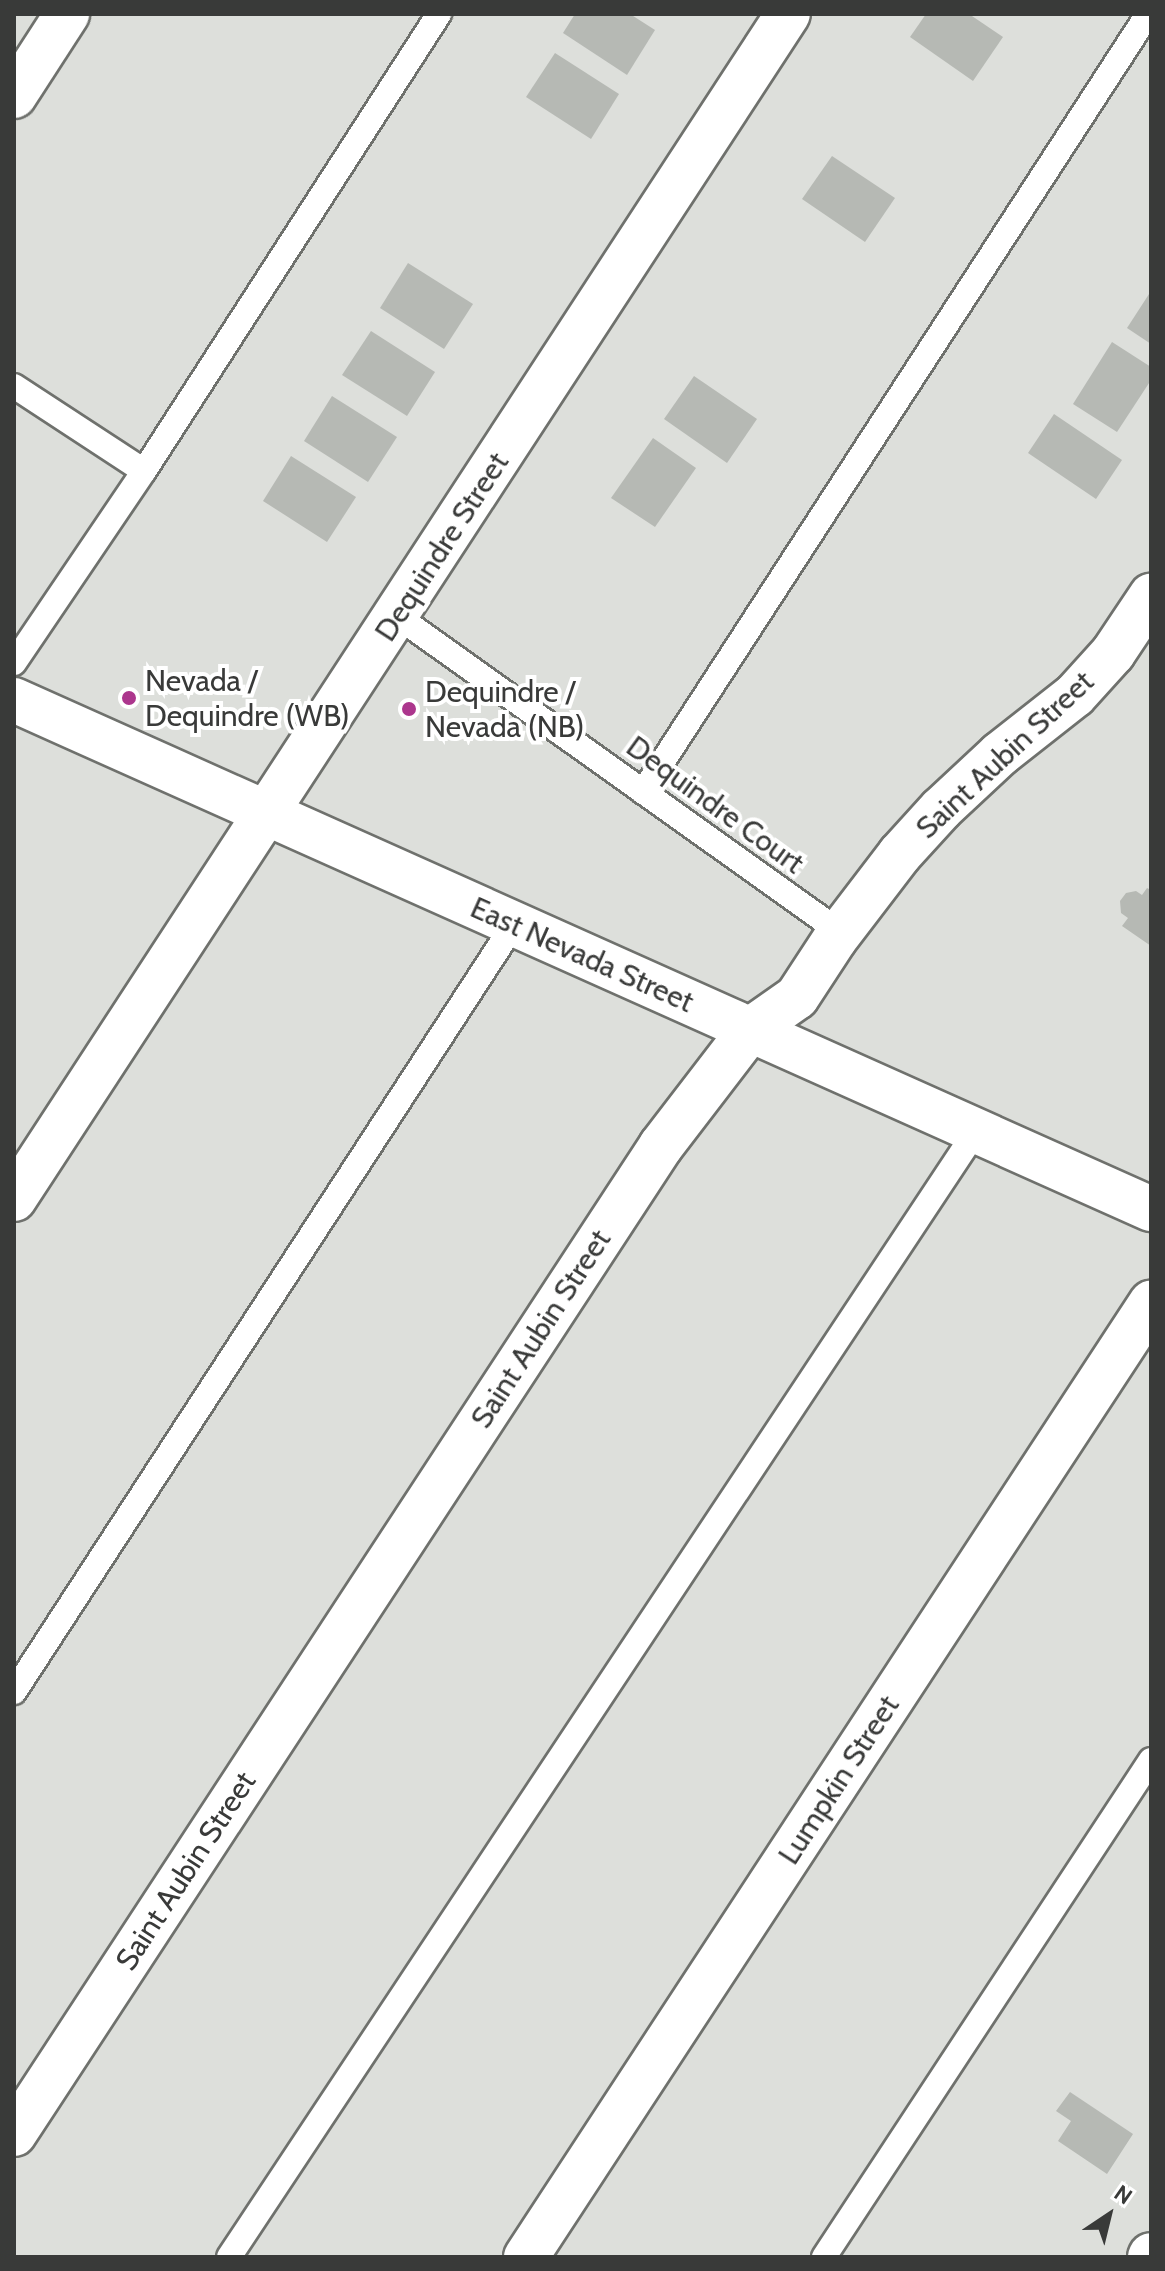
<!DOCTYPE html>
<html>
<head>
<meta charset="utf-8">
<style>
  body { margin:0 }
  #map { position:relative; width:1165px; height:2271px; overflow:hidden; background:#dddfdb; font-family:Cabin,sans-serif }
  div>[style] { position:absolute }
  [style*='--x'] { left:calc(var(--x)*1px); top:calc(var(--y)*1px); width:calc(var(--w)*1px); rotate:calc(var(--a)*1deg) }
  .building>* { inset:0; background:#b6b9b4 }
  .roads { filter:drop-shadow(2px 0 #6f716d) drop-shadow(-2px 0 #6f716d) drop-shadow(0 2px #6f716d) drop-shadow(0 -2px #6f716d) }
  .service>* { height:24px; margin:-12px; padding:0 12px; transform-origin:12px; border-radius:12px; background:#fff }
  .minor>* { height:44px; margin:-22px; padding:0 22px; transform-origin:22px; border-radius:22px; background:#fff }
  .tertiary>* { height:44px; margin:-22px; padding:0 22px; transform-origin:22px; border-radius:22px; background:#fff }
  .dots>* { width:22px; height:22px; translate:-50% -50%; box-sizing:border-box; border:4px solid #fff; border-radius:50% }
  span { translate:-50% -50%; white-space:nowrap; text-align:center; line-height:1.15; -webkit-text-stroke:8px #fff; paint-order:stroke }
  .street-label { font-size:30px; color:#393a39 }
  .poi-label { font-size:30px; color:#393a39 }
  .left { translate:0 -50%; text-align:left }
  .frame { position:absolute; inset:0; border:16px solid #393a39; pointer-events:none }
  .north { position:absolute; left:1069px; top:2175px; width:80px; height:80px; -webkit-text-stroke:6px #fff; paint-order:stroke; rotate:35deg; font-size:22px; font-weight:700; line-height:32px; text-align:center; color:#393a39 }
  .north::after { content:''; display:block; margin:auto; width:28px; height:36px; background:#393a39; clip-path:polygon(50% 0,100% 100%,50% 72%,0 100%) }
</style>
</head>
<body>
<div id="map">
  <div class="building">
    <div style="clip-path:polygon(575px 14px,630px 14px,655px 30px,627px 75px,563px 33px)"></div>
    <div style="clip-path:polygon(926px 14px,969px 14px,1003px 37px,973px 81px,910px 37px)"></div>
    <div style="clip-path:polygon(555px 53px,619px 94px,591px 139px,526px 97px)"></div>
    <div style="clip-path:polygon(832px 156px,895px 198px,865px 242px,802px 199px)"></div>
    <div style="clip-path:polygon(408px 263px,473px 304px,444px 349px,380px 308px)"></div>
    <div style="clip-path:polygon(1151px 291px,1151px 344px,1127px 328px)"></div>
    <div style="clip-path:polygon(371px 331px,435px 372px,407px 416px,342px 375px)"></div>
    <div style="clip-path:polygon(1112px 342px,1151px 367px,1151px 380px,1117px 432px,1073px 404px)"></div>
    <div style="clip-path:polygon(694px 376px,757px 419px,727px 463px,664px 419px)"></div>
    <div style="clip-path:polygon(332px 396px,397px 437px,368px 482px,304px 441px)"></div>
    <div style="clip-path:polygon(1054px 414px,1122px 460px,1096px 499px,1028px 453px)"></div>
    <div style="clip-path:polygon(653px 438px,696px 468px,655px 527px,611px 498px)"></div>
    <div style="clip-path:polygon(291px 456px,356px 497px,327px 542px,263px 501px)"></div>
    <div style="clip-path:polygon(1147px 888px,1151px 890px,1151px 946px,1122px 926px,1128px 918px,1121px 913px,1120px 901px,1126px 893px,1136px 891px,1142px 895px)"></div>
    <div style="clip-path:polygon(1070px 2092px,1133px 2134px,1107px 2174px,1058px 2141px,1071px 2121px,1056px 2111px)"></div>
  </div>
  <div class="roads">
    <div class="service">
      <div style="--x:14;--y:386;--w:155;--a:33.2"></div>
      <div style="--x:397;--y:616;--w:544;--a:35.5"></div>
      <div style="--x:14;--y:663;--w:232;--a:-55.9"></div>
      <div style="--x:144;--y:471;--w:544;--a:-57.16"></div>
      <div style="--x:643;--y:792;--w:928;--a:-57.01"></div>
      <div style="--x:14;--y:1692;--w:916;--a:-56.93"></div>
      <div style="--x:229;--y:2257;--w:1351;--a:-56.44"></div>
      <div style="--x:824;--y:2257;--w:595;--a:-56.66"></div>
    </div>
    <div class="minor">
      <div style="--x:14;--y:96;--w:98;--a:-57.1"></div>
      <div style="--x:14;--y:2134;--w:1181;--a:-56.78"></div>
      <div style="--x:661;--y:1146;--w:146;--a:-52.5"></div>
      <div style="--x:750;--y:1030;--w:57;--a:-35.1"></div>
      <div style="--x:797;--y:997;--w:69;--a:-56.8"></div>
      <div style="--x:835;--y:939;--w:107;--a:-52.6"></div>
      <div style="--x:900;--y:854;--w:61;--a:-47.7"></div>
      <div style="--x:941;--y:809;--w:81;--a:-43"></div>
      <div style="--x:1000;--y:754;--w:95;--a:-38.2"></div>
      <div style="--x:1075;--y:695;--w:57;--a:-47.9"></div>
      <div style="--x:1113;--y:653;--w:69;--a:-56.3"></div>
      <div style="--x:526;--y:2257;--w:1141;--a:-56.77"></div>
      <div style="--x:1150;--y:2257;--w:2;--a:-63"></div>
    </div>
    <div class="tertiary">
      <div style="--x:14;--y:700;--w:1246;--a:24.12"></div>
      <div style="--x:14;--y:1199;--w:1415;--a:-56.85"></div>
    </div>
  </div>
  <div class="dots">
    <div style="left:129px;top:698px;background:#ac368d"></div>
    <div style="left:409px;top:709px;background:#ac368d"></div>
  </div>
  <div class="street-label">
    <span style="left:442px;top:547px;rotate:-57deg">Dequindre Street</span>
    <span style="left:1005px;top:755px;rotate:-43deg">Saint Aubin Street</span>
    <span style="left:715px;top:805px;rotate:36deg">Dequindre Court</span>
    <span style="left:582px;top:955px;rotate:24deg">East Nevada Street</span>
    <span style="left:541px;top:1329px;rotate:-57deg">Saint Aubin Street</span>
    <span style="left:839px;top:1780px;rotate:-57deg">Lumpkin Street</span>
    <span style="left:186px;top:1871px;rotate:-57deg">Saint Aubin Street</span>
  </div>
  <div class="poi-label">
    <span class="left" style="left:145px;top:698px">Nevada /<br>Dequindre (WB)</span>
    <span class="left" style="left:425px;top:709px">Dequindre /<br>Nevada (NB)</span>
  </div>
  <div class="frame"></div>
  <div class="north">N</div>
</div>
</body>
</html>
